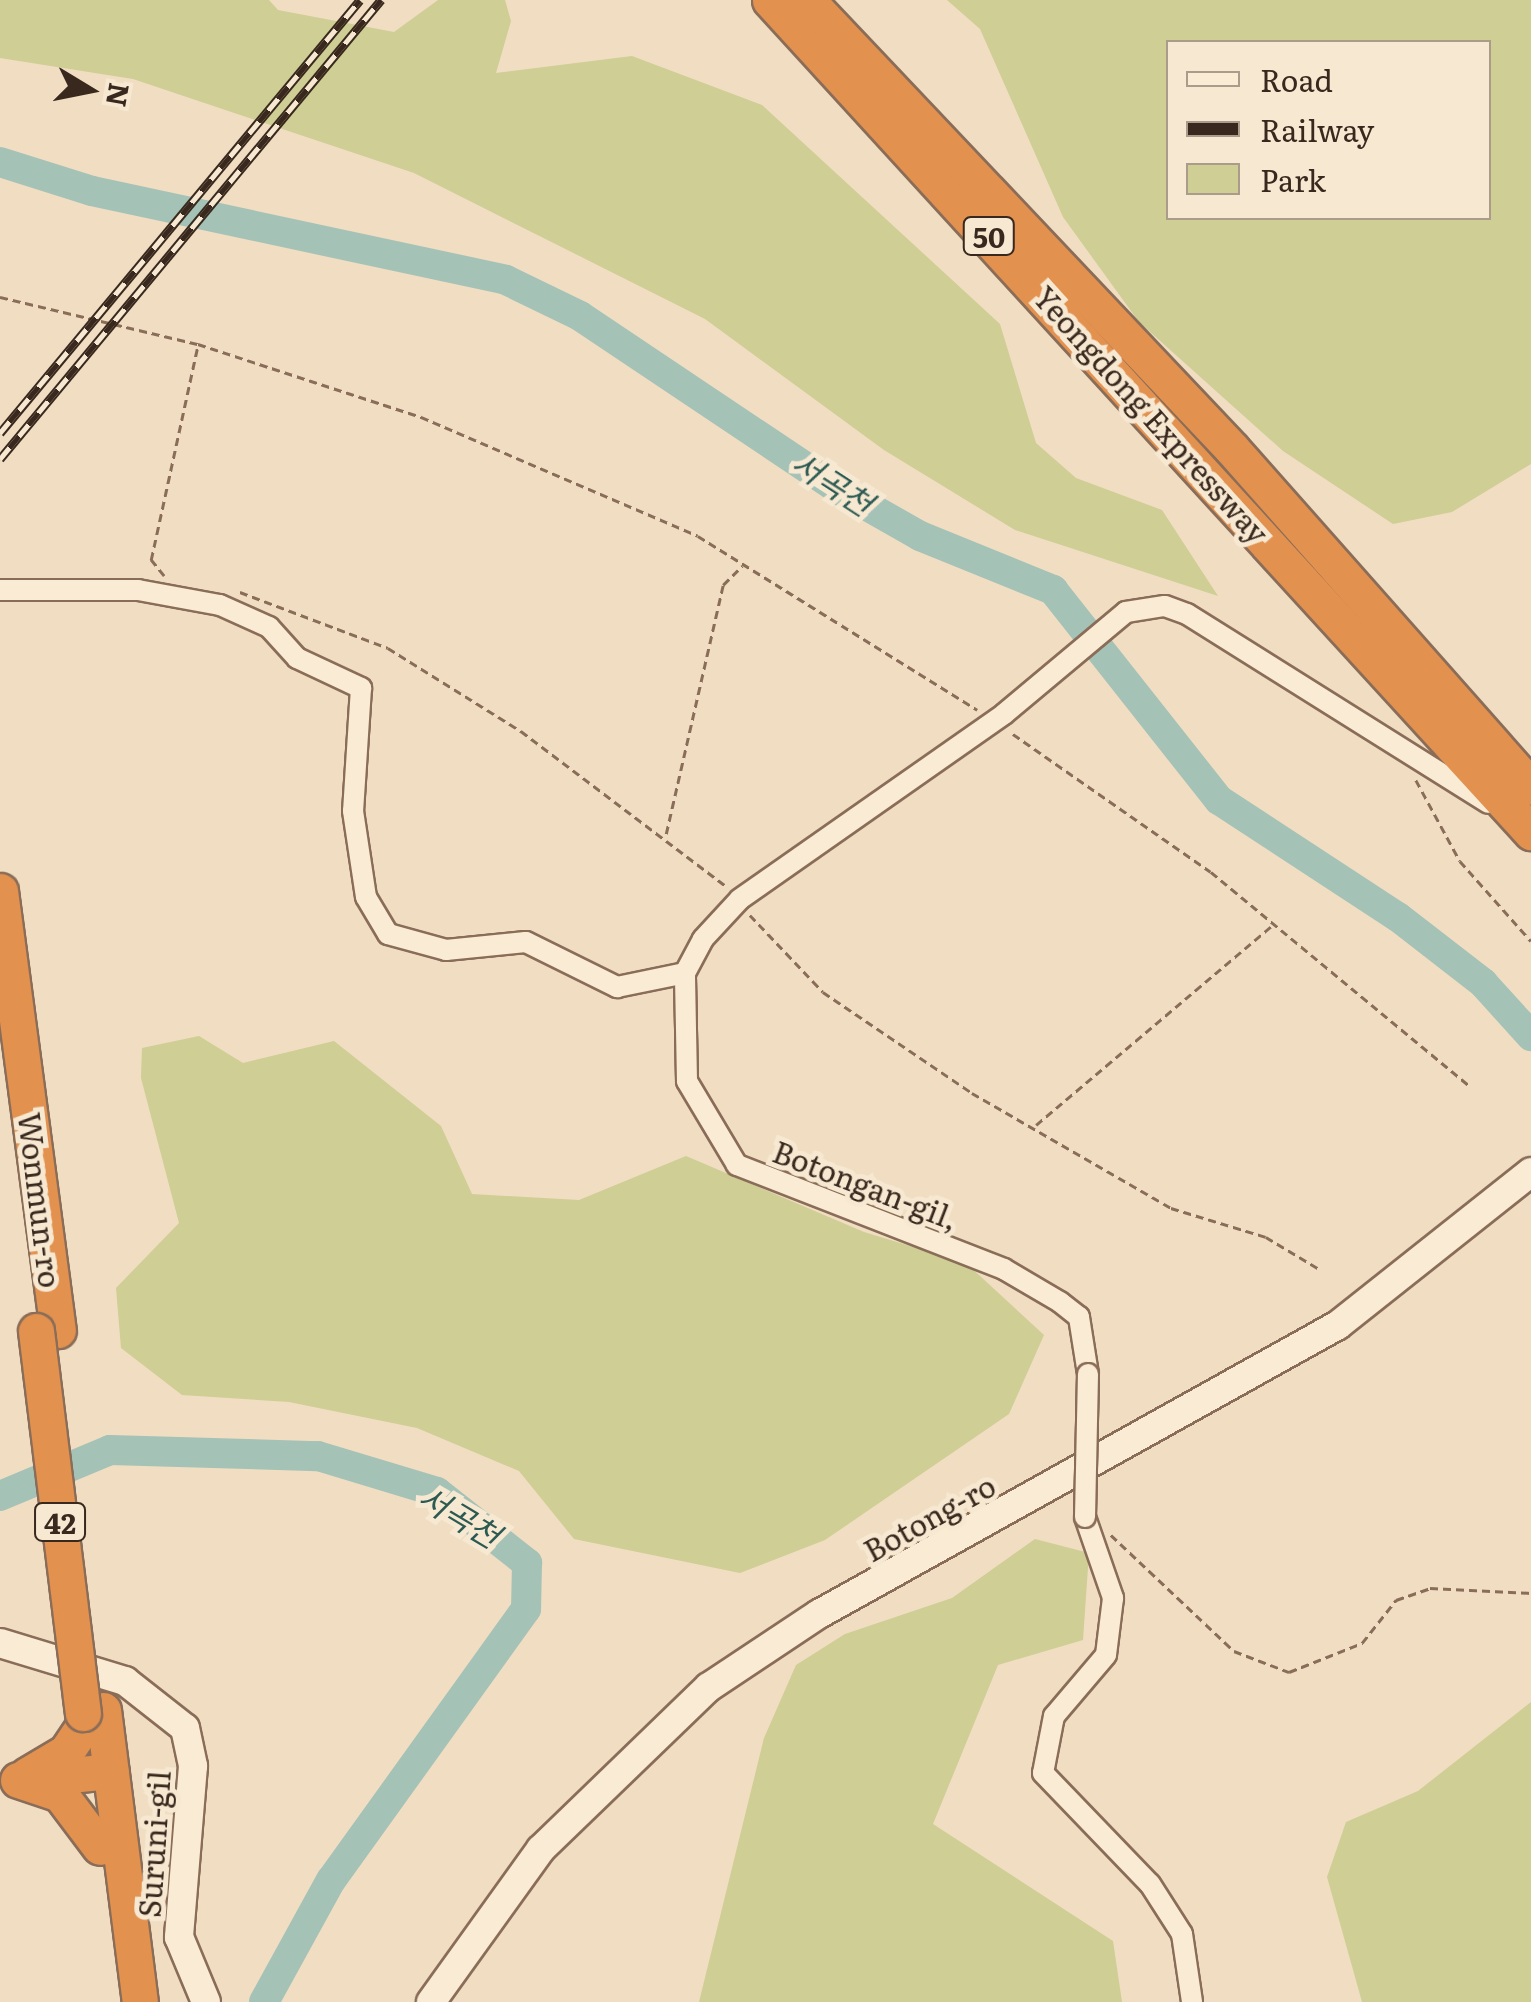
<!DOCTYPE html>
<html>
<head>
<meta charset="utf-8">
<style>
  body { margin:0 }
  #map { position:relative; width:1531px; height:2002px; overflow:hidden; background:#f0ddc2; font-family:Literata,"Noto Sans KR",serif }
  div>[style] { position:absolute }
  [style*='--x'] { left:calc(var(--x)*1px); top:calc(var(--y)*1px); width:calc(var(--w)*1px); rotate:calc(var(--a)*1deg) }
  .green>* { inset:0; background:#cece95 }
  .river>* { height:30px; margin:-15px; padding:0 15px; transform-origin:15px; border-radius:15px; background:#a4c2b6 }
  .path>* { height:2.5px; margin-top:-1.25px; transform-origin:0; background:repeating-linear-gradient(90deg,#8a6d58 0 8px,transparent 0 13px) }
  .roads { filter:drop-shadow(2px 0 #8a6d58) drop-shadow(-2px 0 #8a6d58) drop-shadow(0 2px #8a6d58) drop-shadow(0 -2px #8a6d58) }
  .street>* { height:20px; margin:-10px; padding:0 10px; transform-origin:10px; border-radius:10px; background:#faebd5 }
  .secondary>* { height:28px; margin:-14px; padding:0 14px; transform-origin:14px; border-radius:14px; background:#faebd5 }
  .highway>* { height:35px; margin:-17.5px; padding:0 17.5px; transform-origin:17.5px; border-radius:17.5px; background:#e3914f }
  .rail>* { height:9px; margin-top:-4.5px; transform-origin:0; background:repeating-linear-gradient(90deg,#f7e8d2 0 15px,#39281d 0 30px); box-sizing:border-box; border-block:2px solid #39281d }
  .bridges { filter:drop-shadow(2px 0 #8a6d58) drop-shadow(-2px 0 #8a6d58) drop-shadow(0 2px #8a6d58) drop-shadow(0 -2px #8a6d58) }
  .street-bridge>* { height:20px; margin:-10px; padding:0 10px; transform-origin:10px; border-radius:10px; background:#faebd5 }
  .highway-bridge>* { height:35px; margin:-17.5px; padding:0 17.5px; transform-origin:17.5px; border-radius:17.5px; background:#e3914f }
  span { translate:-50% -50%; white-space:nowrap; text-align:center; line-height:1.15; -webkit-text-stroke:10px #f7e8d2; paint-order:stroke }
  .shield-label span { padding:2px 8px; background:#f7e8d2; border:2px solid; border-radius:8px; -webkit-text-stroke-width:0 }
  .shield-label { font-size:28px; color:#39281d; font-weight:700 }
  .street-label { font-size:30px; color:#39281d }
  .water-label { font-size:32px; color:#2c5a52; font-style:italic }
  .legend { position:absolute; left:1166px; top:40px; width:325px; height:180px; box-sizing:border-box; background:#f7e8d2; border:2px solid #ab9b8a; margin:0; padding:12px 18px; list-style:none; font-size:30px; color:#39281d }
  .legend li { display:flex; align-items:center; gap:20px; height:50px }
  .legend b { width:50px; border:2px solid #ab9b8a }
  .north { position:absolute; left:40px; top:40px; width:100px; height:100px; -webkit-text-stroke:8px #f7e8d2; paint-order:stroke; rotate:100deg; font-size:28px; font-weight:700; line-height:40px; text-align:center; color:#39281d }
  .north::after { content:''; display:block; margin:auto; width:35px; height:45px; background:#39281d; clip-path:polygon(50% 0,100% 100%,50% 72%,0 100%) }
</style>
</head>
<body>
<div id="map">
  <div class="green">
    <div style="clip-path:polygon(0 0,269px 0,278px 10px,394px 32px,438px 0,505px 0,511px 21px,496px 73px,632px 56px,762px 105px,1000px 324px,1036px 443px,1076px 478px,1162px 510px,1218px 596px,1015px 530px,884px 450px,705px 319px,414px 173px,133px 79px,0 58px)"></div>
    <div style="clip-path:polygon(evenodd,947px 0,1531px 0,1531px 464px,1452px 512px,1393px 524px,1283px 451px,1139px 322px,1063px 217px,980px 29px,947px 0,1168px 42px,1488px 42px,1488px 218px,1168px 218px,1168px 42px)"></div>
    <div style="clip-path:polygon(199px 1036px,243px 1063px,334px 1041px,441px 1126px,472px 1194px,579px 1200px,686px 1156px,864px 1232px,966px 1263px,1044px 1335px,1009px 1414px,825px 1540px,740px 1573px,574px 1539px,519px 1471px,417px 1428px,289px 1402px,182px 1395px,121px 1348px,116px 1288px,179px 1223px,141px 1078px,142px 1048px)"></div>
    <div style="clip-path:polygon(1035px 1539px,1089px 1553px,1083px 1640px,998px 1665px,933px 1824px,1113px 1941px,1122px 2002px,699px 2002px,764px 1738px,796px 1665px,845px 1634px,952px 1598px)"></div>
    <div style="clip-path:polygon(1531px 1702px,1531px 2002px,1362px 2002px,1327px 1877px,1346px 1822px,1418px 1791px)"></div>
  </div>
  <div class="river">
    <div style="--x:0;--y:162;--w:96;--a:17.5"></div>
    <div style="--x:92;--y:191;--w:423;--a:12.1"></div>
    <div style="--x:506;--y:280;--w:82;--a:25.9"></div>
    <div style="--x:580;--y:316;--w:314;--a:33.8"></div>
    <div style="--x:841;--y:491;--w:91;--a:29.7"></div>
    <div style="--x:920;--y:536;--w:144;--a:22.1"></div>
    <div style="--x:1053;--y:590;--w:268;--a:51.7"></div>
    <div style="--x:1219;--y:800;--w:214;--a:33.2"></div>
    <div style="--x:1398;--y:917;--w:108;--a:37.8"></div>
    <div style="--x:1483;--y:983;--w:72;--a:47.8"></div>
    <div style="--x:0;--y:1496;--w:119;--a:-22.7"></div>
    <div style="--x:110;--y:1450;--w:208;--a:1.7"></div>
    <div style="--x:318;--y:1456;--w:124;--a:16.8"></div>
    <div style="--x:437;--y:1492;--w:115;--a:38.3"></div>
    <div style="--x:527;--y:1563;--w:46;--a:91.2"></div>
    <div style="--x:526;--y:1609;--w:334;--a:125.7"></div>
    <div style="--x:331;--y:1880;--w:139;--a:118.8"></div>
  </div>
  <div class="path">
    <div style="--x:0;--y:297;--w:204;--a:13.4"></div>
    <div style="--x:164;--y:576;--w:21;--a:-129"></div>
    <div style="--x:151;--y:560;--w:221;--a:-77.7"></div>
    <div style="--x:198;--y:344;--w:235;--a:18.1"></div>
    <div style="--x:421;--y:417;--w:301;--a:23.2"></div>
    <div style="--x:698;--y:536;--w:329;--a:31.9"></div>
    <div style="--x:240;--y:592;--w:158;--a:20.7"></div>
    <div style="--x:388;--y:648;--w:157;--a:32"></div>
    <div style="--x:521;--y:731;--w:257;--a:37.1"></div>
    <div style="--x:1013;--y:734;--w:241;--a:34.9"></div>
    <div style="--x:1211;--y:872;--w:337;--a:39.6"></div>
    <div style="--x:1416;--y:780;--w:92;--a:61.5"></div>
    <div style="--x:1460;--y:861;--w:107;--a:48.4"></div>
    <div style="--x:666;--y:834;--w:255;--a:-77.1"></div>
    <div style="--x:723;--y:585;--w:27;--a:-45"></div>
    <div style="--x:750;--y:915;--w:106;--a:46.5"></div>
    <div style="--x:823;--y:992;--w:180;--a:34.1"></div>
    <div style="--x:972;--y:1093;--w:230;--a:30"></div>
    <div style="--x:1171;--y:1208;--w:99;--a:17"></div>
    <div style="--x:1266;--y:1237;--w:64;--a:31"></div>
    <div style="--x:1036;--y:1125;--w:310;--a:-40.2"></div>
    <div style="--x:1111;--y:1535;--w:169;--a:43.3"></div>
    <div style="--x:1234;--y:1651;--w:59;--a:20.9"></div>
    <div style="--x:1289;--y:1672;--w:79;--a:-21.7"></div>
    <div style="--x:1362;--y:1643;--w:55;--a:-51.7"></div>
    <div style="--x:1396;--y:1600;--w:36;--a:-19"></div>
    <div style="--x:1430;--y:1588;--w:101;--a:2.8"></div>
  </div>
  <div class="roads">
    <div class="street">
      <div style="--x:0;--y:590;--w:138;--a:0"></div>
      <div style="--x:138;--y:590;--w:83;--a:10.4"></div>
      <div style="--x:220;--y:605;--w:54;--a:24.2"></div>
      <div style="--x:269;--y:627;--w:42;--a:47.9"></div>
      <div style="--x:297;--y:658;--w:71;--a:25.1"></div>
      <div style="--x:361;--y:688;--w:123;--a:93.7"></div>
      <div style="--x:353;--y:811;--w:87;--a:81.4"></div>
      <div style="--x:366;--y:897;--w:43;--a:59.3"></div>
      <div style="--x:388;--y:934;--w:60;--a:15.4"></div>
      <div style="--x:446;--y:950;--w:80;--a:-5.7"></div>
      <div style="--x:526;--y:942;--w:102;--a:26.3"></div>
      <div style="--x:617;--y:987;--w:69;--a:-11.6"></div>
      <div style="--x:1088;--y:1374;--w:58;--a:-99"></div>
      <div style="--x:1079;--y:1317;--w:24;--a:-142"></div>
      <div style="--x:1060;--y:1302;--w:65;--a:-149.5"></div>
      <div style="--x:1004;--y:1269;--w:287;--a:-158.7"></div>
      <div style="--x:737;--y:1165;--w:98;--a:-120.8"></div>
      <div style="--x:687;--y:1081;--w:108;--a:-91.1"></div>
      <div style="--x:685;--y:973;--w:38;--a:-62"></div>
      <div style="--x:703;--y:939;--w:54;--a:-47.2"></div>
      <div style="--x:740;--y:899;--w:322;--a:-35"></div>
      <div style="--x:1004;--y:714;--w:159;--a:-39.9"></div>
      <div style="--x:1126;--y:612;--w:39;--a:-9"></div>
      <div style="--x:1165;--y:606;--w:23;--a:20"></div>
      <div style="--x:1187;--y:614;--w:355;--a:32.1"></div>
      <div style="--x:1085;--y:1517;--w:86;--a:70.9"></div>
      <div style="--x:1113;--y:1598;--w:57;--a:97"></div>
      <div style="--x:1106;--y:1655;--w:80;--a:130.4"></div>
      <div style="--x:1054;--y:1716;--w:58;--a:100.9"></div>
      <div style="--x:1043;--y:1773;--w:154;--a:46.1"></div>
      <div style="--x:1150;--y:1884;--w:59;--a:57.4"></div>
      <div style="--x:1182;--y:1934;--w:69;--a:81.6"></div>
    </div>
    <div class="secondary">
      <div style="--x:0;--y:1643;--w:131;--a:16.9"></div>
      <div style="--x:125;--y:1681;--w:76;--a:38.1"></div>
      <div style="--x:185;--y:1728;--w:39;--a:78"></div>
      <div style="--x:193;--y:1766;--w:172;--a:94.7"></div>
      <div style="--x:179;--y:1937;--w:70;--a:67.4"></div>
      <div style="--x:431;--y:2002;--w:188;--a:-54.3"></div>
      <div style="--x:541;--y:1849;--w:233;--a:-44"></div>
      <div style="--x:709;--y:1687;--w:132;--a:-33.6"></div>
      <div style="--x:819;--y:1614;--w:594;--a:-29.11"></div>
      <div style="--x:1338;--y:1325;--w:246;--a:-38.4"></div>
    </div>
    <div class="highway">
      <div style="--x:770;--y:0;--w:1128;--a:47.55"></div>
      <div style="--x:807;--y:0;--w:618;--a:46.57"></div>
      <div style="--x:1232;--y:449;--w:451;--a:48.5"></div>
      <div style="--x:0;--y:891;--w:443;--a:82.5"></div>
      <div style="--x:103;--y:1710;--w:294;--a:82.8"></div>
      <div style="--x:27;--y:1775;--w:45;--a:-30.5"></div>
      <div style="--x:66;--y:1752;--w:34;--a:-56"></div>
      <div style="--x:27;--y:1779;--w:84;--a:-5.4"></div>
      <div style="--x:18;--y:1780;--w:44;--a:18.4"></div>
      <div style="--x:60;--y:1794;--w:66;--a:53"></div>
    </div>
  </div>
  <div class="rail">
    <div style="--x:0;--y:433;--w:563;--a:-50.26"></div>
    <div style="--x:0;--y:459;--w:597;--a:-50.31"></div>
  </div>
  <div class="bridges">
    <div class="street-bridge">
      <div style="--x:1085;--y:1517;--w:143;--a:-88.8"></div>
    </div>
    <div class="highway-bridge">
      <div style="--x:36;--y:1331;--w:385;--a:83"></div>
    </div>
  </div>
  <div class="shield-label">
    <span style="left:989px;top:236px">50</span>
    <span style="left:60px;top:1522px">42</span>
  </div>
  <div class="street-label">
    <span style="left:1152px;top:414px;rotate:48deg">Yeongdong Expressway</span>
    <span style="left:866px;top:1184px;rotate:21deg">Botongan-gil,</span>
    <span style="left:41px;top:1200px;rotate:83deg">Wonmun-ro</span>
    <span style="left:929px;top:1517px;rotate:-29deg">Botong-ro</span>
    <span style="left:153px;top:1844px;rotate:-86deg">Suruni-gil</span>
  </div>
  <div class="water-label">
    <span style="left:833px;top:482px;rotate:33deg">서곡천</span>
    <span style="left:460px;top:1515px;rotate:31deg">서곡천</span>
  </div>
  <ul class="legend">
  <li><b style="height:12px;background:#faebd5"></b>Road</li>
  <li><b style="height:12px;background:#39281d"></b>Railway</li>
  <li><b style="height:28px;background:#cece95"></b>Park</li>
  </ul>
  <div class="north">N</div>
</div>
</body>
</html>
